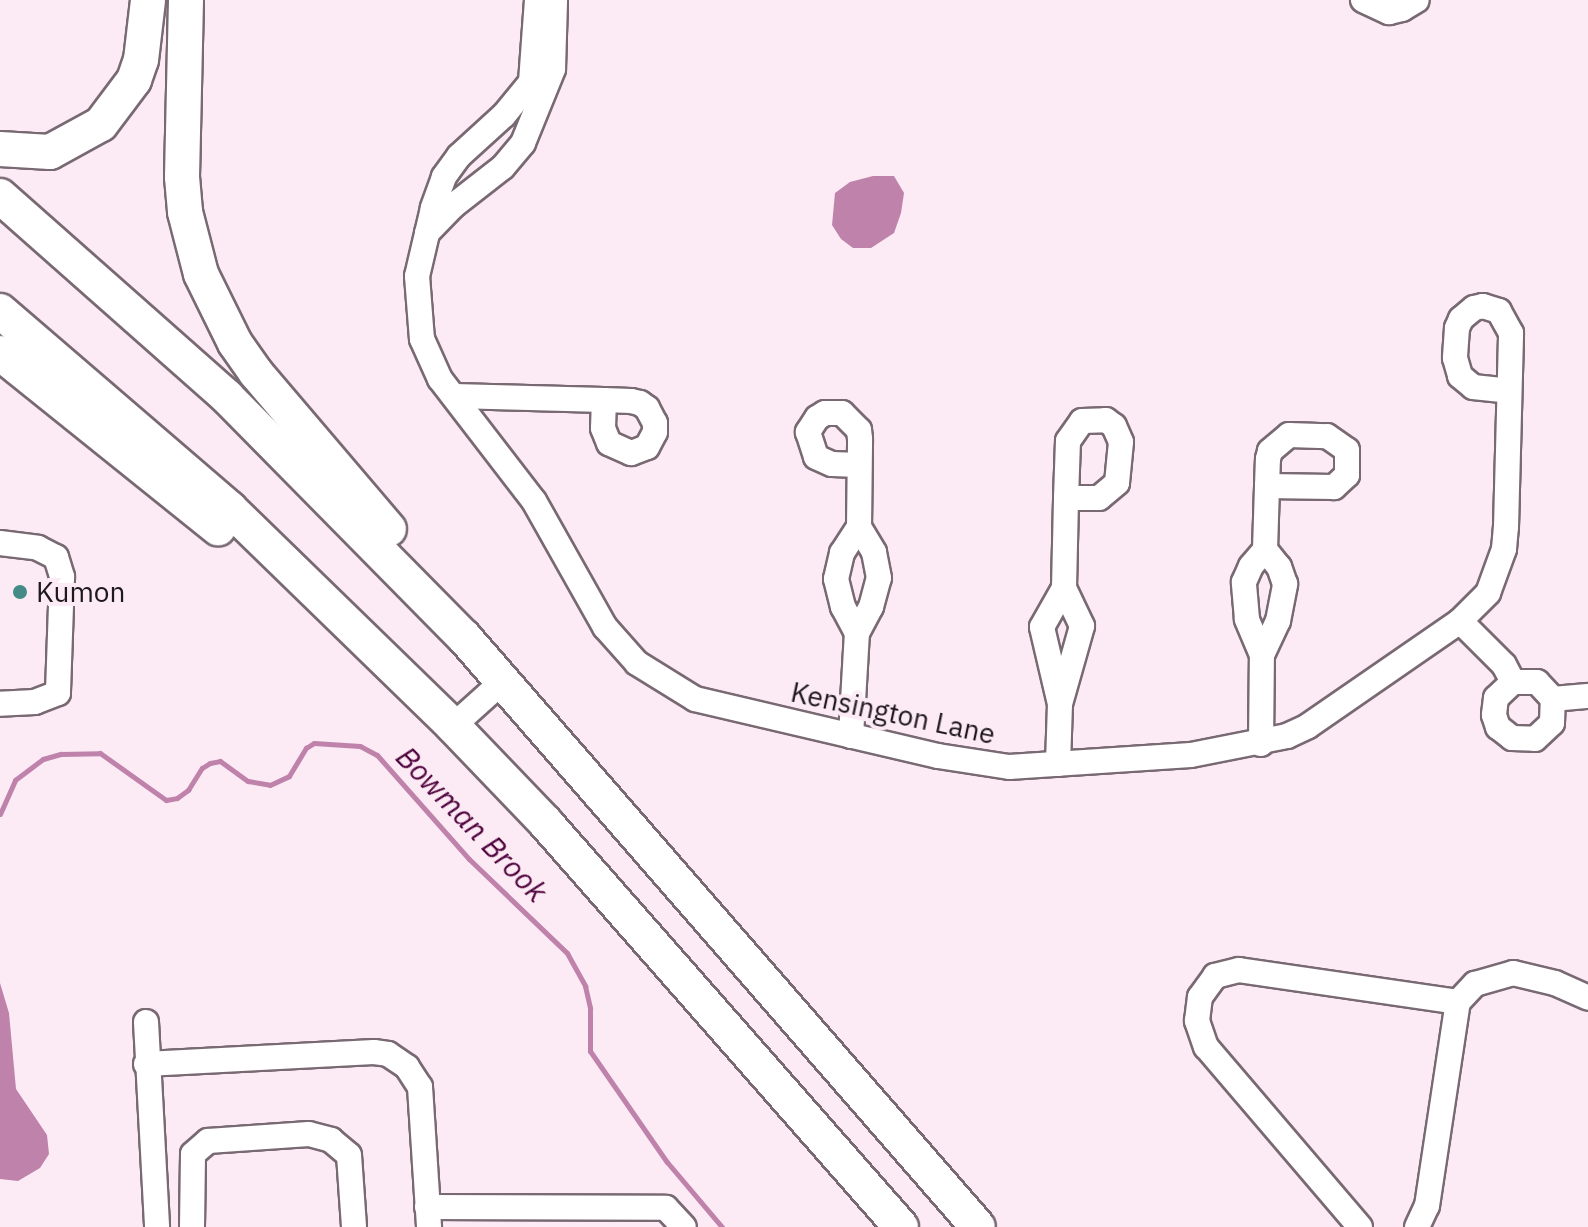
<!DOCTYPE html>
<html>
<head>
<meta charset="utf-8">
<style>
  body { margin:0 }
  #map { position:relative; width:1588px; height:1227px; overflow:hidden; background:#fceaf5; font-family:"IBM Plex Sans",sans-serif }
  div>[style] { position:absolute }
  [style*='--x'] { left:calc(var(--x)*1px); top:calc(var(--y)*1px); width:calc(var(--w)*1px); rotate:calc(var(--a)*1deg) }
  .water>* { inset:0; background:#bf82ab }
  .stream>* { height:5px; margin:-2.5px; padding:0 2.5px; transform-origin:2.5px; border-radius:2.5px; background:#bf82ab }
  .roads { filter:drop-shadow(2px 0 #786972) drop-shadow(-2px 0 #786972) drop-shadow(0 2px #786972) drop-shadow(0 -2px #786972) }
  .minor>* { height:24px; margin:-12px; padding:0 12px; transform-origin:12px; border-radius:12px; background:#fff }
  .highway>* { height:34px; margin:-17px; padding:0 17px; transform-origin:17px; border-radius:17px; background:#fff }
  .dots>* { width:22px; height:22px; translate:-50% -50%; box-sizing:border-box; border:4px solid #fceaf5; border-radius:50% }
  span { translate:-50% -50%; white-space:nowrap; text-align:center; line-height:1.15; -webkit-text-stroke:8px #fceaf5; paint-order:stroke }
  .poi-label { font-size:28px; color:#1f191d }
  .left { translate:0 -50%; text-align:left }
  .street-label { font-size:28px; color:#1f191d }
  .water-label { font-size:30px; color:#4e033d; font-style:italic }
</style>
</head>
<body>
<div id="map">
  <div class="water">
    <div style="clip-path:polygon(873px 176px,894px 176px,904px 193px,901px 213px,894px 233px,871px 248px,853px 248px,841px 239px,832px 225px,835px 193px,850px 182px)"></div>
    <div style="clip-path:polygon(0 983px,9px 1013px,16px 1089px,47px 1135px,49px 1154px,40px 1168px,18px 1181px,0 1179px)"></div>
  </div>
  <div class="stream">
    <div style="--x:0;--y:814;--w:37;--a:-66"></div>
    <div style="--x:15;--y:780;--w:35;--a:-37"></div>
    <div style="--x:43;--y:759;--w:19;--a:-16"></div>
    <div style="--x:61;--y:754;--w:39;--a:-1"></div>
    <div style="--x:100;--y:753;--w:81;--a:35.5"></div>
    <div style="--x:166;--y:800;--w:11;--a:-10"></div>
    <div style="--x:177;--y:798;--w:14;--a:-36"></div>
    <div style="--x:188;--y:790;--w:26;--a:-58"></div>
    <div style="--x:202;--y:768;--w:9;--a:-32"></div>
    <div style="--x:210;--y:763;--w:10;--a:-11"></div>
    <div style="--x:220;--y:761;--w:34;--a:36"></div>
    <div style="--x:248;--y:781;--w:22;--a:10"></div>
    <div style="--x:270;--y:785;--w:21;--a:-25"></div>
    <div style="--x:289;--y:776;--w:33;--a:-59"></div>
    <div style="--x:306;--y:748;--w:9;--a:-32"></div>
    <div style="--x:314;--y:743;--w:46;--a:3.7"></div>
    <div style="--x:360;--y:746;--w:19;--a:28"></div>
    <div style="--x:377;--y:755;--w:139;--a:48.5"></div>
    <div style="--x:469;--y:859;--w:136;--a:43.8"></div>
    <div style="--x:567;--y:953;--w:38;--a:61"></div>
    <div style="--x:585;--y:986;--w:23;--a:77"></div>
    <div style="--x:590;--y:1008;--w:43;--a:90"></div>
    <div style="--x:590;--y:1051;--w:135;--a:55.3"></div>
    <div style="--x:667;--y:1162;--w:85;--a:49.8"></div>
  </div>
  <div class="roads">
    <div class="minor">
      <div style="--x:537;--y:0;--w:82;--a:94.2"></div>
      <div style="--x:531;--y:82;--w:43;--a:129.3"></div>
      <div style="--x:504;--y:115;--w:61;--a:137.7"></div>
      <div style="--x:459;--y:156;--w:26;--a:126"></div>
      <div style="--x:444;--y:177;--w:33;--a:110"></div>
      <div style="--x:433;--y:208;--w:70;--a:103.2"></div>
      <div style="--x:417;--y:276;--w:63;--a:85.5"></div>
      <div style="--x:422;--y:339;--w:44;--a:65.8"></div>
      <div style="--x:440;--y:379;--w:154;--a:52.4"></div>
      <div style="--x:534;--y:501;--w:145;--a:60.6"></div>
      <div style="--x:605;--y:627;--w:48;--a:48.4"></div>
      <div style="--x:637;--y:663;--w:68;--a:31.8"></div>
      <div style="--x:695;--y:699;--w:250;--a:13.2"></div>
      <div style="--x:938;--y:756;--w:72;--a:8.8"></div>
      <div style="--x:1009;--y:767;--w:182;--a:-3.8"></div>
      <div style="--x:1191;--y:755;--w:98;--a:-11.2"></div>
      <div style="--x:1287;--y:736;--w:23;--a:-25"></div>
      <div style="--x:1308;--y:726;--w:185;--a:-34.6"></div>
      <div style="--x:1460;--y:621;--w:40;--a:-45"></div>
      <div style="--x:1488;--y:593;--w:47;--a:-70"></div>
      <div style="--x:1504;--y:549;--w:22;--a:-85"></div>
      <div style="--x:1506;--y:527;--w:194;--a:-88.5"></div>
      <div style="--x:1511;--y:333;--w:25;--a:-119"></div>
      <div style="--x:1499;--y:311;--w:17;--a:-163"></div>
      <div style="--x:1483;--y:306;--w:9;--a:167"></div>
      <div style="--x:1474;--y:308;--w:17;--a:140"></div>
      <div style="--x:1461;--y:319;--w:10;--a:114"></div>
      <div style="--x:1457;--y:328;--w:30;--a:94"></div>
      <div style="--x:1455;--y:358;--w:19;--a:74"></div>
      <div style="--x:1460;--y:376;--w:17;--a:40"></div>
      <div style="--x:1473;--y:387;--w:36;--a:6"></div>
      <div style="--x:1363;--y:0;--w:29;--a:25"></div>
      <div style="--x:1389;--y:12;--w:13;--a:-13"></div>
      <div style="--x:1402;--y:9;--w:17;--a:-31"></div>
      <div style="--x:427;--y:233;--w:37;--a:-46"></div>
      <div style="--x:453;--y:206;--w:63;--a:-38"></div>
      <div style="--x:503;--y:167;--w:31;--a:-50"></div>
      <div style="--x:523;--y:143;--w:80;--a:-67.9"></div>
      <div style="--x:553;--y:69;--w:69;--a:-88.3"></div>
      <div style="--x:454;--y:396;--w:150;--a:1.5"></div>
      <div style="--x:604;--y:400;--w:27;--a:2"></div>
      <div style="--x:631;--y:401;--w:9;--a:13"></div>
      <div style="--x:640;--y:403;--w:9;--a:36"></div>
      <div style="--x:647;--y:408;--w:17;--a:62"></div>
      <div style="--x:655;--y:423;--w:9;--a:90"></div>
      <div style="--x:655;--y:432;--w:17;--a:118"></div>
      <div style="--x:647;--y:447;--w:17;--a:159"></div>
      <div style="--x:631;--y:453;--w:24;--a:-156"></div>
      <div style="--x:609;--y:443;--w:16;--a:-112"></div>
      <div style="--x:603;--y:428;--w:28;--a:-88"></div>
      <div style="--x:0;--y:543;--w:38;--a:7"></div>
      <div style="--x:38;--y:548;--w:20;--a:27"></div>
      <div style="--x:56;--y:557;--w:21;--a:73"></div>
      <div style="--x:62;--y:577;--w:116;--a:92"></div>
      <div style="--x:58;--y:693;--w:25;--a:159"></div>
      <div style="--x:35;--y:702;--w:35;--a:177"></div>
      <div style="--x:1460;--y:621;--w:62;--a:45"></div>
      <div style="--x:1504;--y:665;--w:19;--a:62"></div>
      <div style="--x:1513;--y:682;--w:23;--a:137"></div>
      <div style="--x:1496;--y:698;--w:17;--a:97"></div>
      <div style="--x:1494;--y:715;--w:13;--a:72"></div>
      <div style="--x:1498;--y:727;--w:18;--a:38"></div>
      <div style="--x:1512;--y:738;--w:23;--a:2"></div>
      <div style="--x:1535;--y:739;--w:23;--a:-43"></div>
      <div style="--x:1552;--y:723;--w:24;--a:-88"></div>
      <div style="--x:1553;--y:699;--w:23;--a:-133"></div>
      <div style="--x:1537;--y:682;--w:24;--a:180"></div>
      <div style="--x:857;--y:633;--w:30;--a:-118"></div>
      <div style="--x:843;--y:607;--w:29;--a:-104"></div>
      <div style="--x:836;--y:579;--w:27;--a:-77"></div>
      <div style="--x:842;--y:553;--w:31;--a:-57"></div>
      <div style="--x:859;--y:527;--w:88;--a:-89.3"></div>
      <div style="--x:860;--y:439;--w:9;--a:-96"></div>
      <div style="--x:859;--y:430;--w:24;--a:-135"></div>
      <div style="--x:842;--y:413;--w:17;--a:180"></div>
      <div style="--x:825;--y:413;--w:9;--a:148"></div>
      <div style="--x:817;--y:418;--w:17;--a:123"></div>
      <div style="--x:808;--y:432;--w:26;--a:72"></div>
      <div style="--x:816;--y:457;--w:17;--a:24"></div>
      <div style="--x:832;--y:464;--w:27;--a:2"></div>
      <div style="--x:1262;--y:655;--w:38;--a:-65"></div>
      <div style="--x:1278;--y:621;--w:38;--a:-79"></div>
      <div style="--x:1285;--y:584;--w:18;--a:-109"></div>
      <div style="--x:1279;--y:567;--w:22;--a:-129"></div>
      <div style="--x:1553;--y:699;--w:35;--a:-5"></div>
      <div style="--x:1060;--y:704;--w:81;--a:-74.2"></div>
      <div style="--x:1082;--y:626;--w:42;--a:-115.3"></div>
      <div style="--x:1064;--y:588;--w:90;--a:-88.7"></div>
      <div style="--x:1066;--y:498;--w:57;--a:-88"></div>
      <div style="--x:1068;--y:441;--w:24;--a:-55"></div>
      <div style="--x:1082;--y:421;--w:24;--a:-2"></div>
      <div style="--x:1106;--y:420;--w:10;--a:37"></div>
      <div style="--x:1114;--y:426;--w:17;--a:66"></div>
      <div style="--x:1121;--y:442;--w:41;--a:95.6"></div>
      <div style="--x:1117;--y:483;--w:23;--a:140"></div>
      <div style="--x:1099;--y:498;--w:33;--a:180"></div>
      <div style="--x:453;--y:726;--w:66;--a:-41.9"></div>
      <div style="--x:851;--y:736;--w:103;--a:-86.7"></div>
      <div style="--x:857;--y:633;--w:30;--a:-62"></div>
      <div style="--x:871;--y:607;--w:30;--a:-75"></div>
      <div style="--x:879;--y:578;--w:26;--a:-101"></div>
      <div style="--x:874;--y:552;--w:29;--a:-121"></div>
      <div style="--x:1261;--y:744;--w:89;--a:-89.4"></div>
      <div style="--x:1262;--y:655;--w:39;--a:-113"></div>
      <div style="--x:1247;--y:619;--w:37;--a:-95"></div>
      <div style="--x:1244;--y:582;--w:17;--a:-66"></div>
      <div style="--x:1251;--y:566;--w:21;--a:-49"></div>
      <div style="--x:1265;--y:550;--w:64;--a:-88.2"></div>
      <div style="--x:1267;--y:486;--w:27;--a:-88"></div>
      <div style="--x:1268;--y:459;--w:8;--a:-76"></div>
      <div style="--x:1270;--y:451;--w:25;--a:-40"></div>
      <div style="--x:1289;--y:435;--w:38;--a:2"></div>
      <div style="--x:1327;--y:436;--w:24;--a:35"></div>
      <div style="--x:1347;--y:450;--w:25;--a:90"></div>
      <div style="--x:1347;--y:475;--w:18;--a:137"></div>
      <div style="--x:1334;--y:487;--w:67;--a:-179.1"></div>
      <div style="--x:1058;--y:764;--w:60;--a:-88.1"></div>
      <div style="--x:1060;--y:704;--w:79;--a:-103.2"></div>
      <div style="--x:1042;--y:627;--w:45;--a:-60.6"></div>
      <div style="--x:146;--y:1022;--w:205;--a:86.9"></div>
      <div style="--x:146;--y:1064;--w:228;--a:-3"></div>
      <div style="--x:374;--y:1052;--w:14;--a:8"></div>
      <div style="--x:388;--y:1054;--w:23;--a:34"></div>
      <div style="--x:407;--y:1067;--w:24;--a:57"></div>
      <div style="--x:420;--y:1087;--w:140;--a:86.3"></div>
      <div style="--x:427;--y:1207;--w:239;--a:0.2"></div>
      <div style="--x:666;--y:1208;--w:26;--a:47"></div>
      <div style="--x:192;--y:1227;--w:73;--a:-89.2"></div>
      <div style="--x:193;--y:1154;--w:20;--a:-41"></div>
      <div style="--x:208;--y:1141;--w:101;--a:-4"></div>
      <div style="--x:309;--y:1134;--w:23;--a:15"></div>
      <div style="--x:331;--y:1140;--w:23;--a:40"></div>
      <div style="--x:349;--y:1155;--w:72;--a:86"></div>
      <div style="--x:1360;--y:1227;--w:237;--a:-130.5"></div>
      <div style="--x:1206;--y:1047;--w:28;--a:-109"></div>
      <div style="--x:1197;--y:1021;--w:24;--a:-83"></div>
      <div style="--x:1200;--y:997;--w:26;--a:-54"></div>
      <div style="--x:1215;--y:976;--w:25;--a:-14"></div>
      <div style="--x:1239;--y:970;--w:221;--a:8.3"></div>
      <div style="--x:1417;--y:1227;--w:23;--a:-65"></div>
      <div style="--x:1427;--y:1206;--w:206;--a:-81.4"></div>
      <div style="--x:1458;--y:1002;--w:25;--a:-47"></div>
      <div style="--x:1475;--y:984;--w:40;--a:-16"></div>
      <div style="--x:1513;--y:973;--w:43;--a:13.4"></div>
      <div style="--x:1555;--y:983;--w:36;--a:24"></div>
    </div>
    <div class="highway">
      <div style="--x:186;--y:0;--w:177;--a:91.3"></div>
      <div style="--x:182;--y:177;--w:35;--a:85"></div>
      <div style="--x:185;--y:212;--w:64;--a:75.5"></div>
      <div style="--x:201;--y:274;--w:77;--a:63.8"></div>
      <div style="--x:235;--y:343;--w:37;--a:55"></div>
      <div style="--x:256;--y:373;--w:205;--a:49.6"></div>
      <div style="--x:0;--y:149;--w:50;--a:3.4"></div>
      <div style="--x:50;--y:152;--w:58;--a:-28.8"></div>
      <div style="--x:101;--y:124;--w:55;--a:-53.1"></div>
      <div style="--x:134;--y:80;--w:21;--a:-71"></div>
      <div style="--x:141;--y:60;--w:60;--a:-83.3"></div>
      <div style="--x:0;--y:196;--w:303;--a:41.5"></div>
      <div style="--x:227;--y:397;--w:337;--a:45.4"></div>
      <div style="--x:464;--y:637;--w:782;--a:48.94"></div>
      <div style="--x:0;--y:311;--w:303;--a:40.7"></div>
      <div style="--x:230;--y:509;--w:311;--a:44.2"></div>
      <div style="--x:453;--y:726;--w:133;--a:46.2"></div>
      <div style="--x:545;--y:822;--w:539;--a:48.68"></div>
      <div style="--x:0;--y:353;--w:280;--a:38.8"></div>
    </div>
  </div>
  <div class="dots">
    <div style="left:20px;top:592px;background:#448b87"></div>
  </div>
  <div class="poi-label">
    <span class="left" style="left:36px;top:592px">Kumon</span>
  </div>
  <div class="street-label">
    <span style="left:893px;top:713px;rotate:12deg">Kensington Lane</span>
  </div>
  <div class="water-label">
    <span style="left:472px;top:824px;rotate:46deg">Bowman Brook</span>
  </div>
</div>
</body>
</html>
